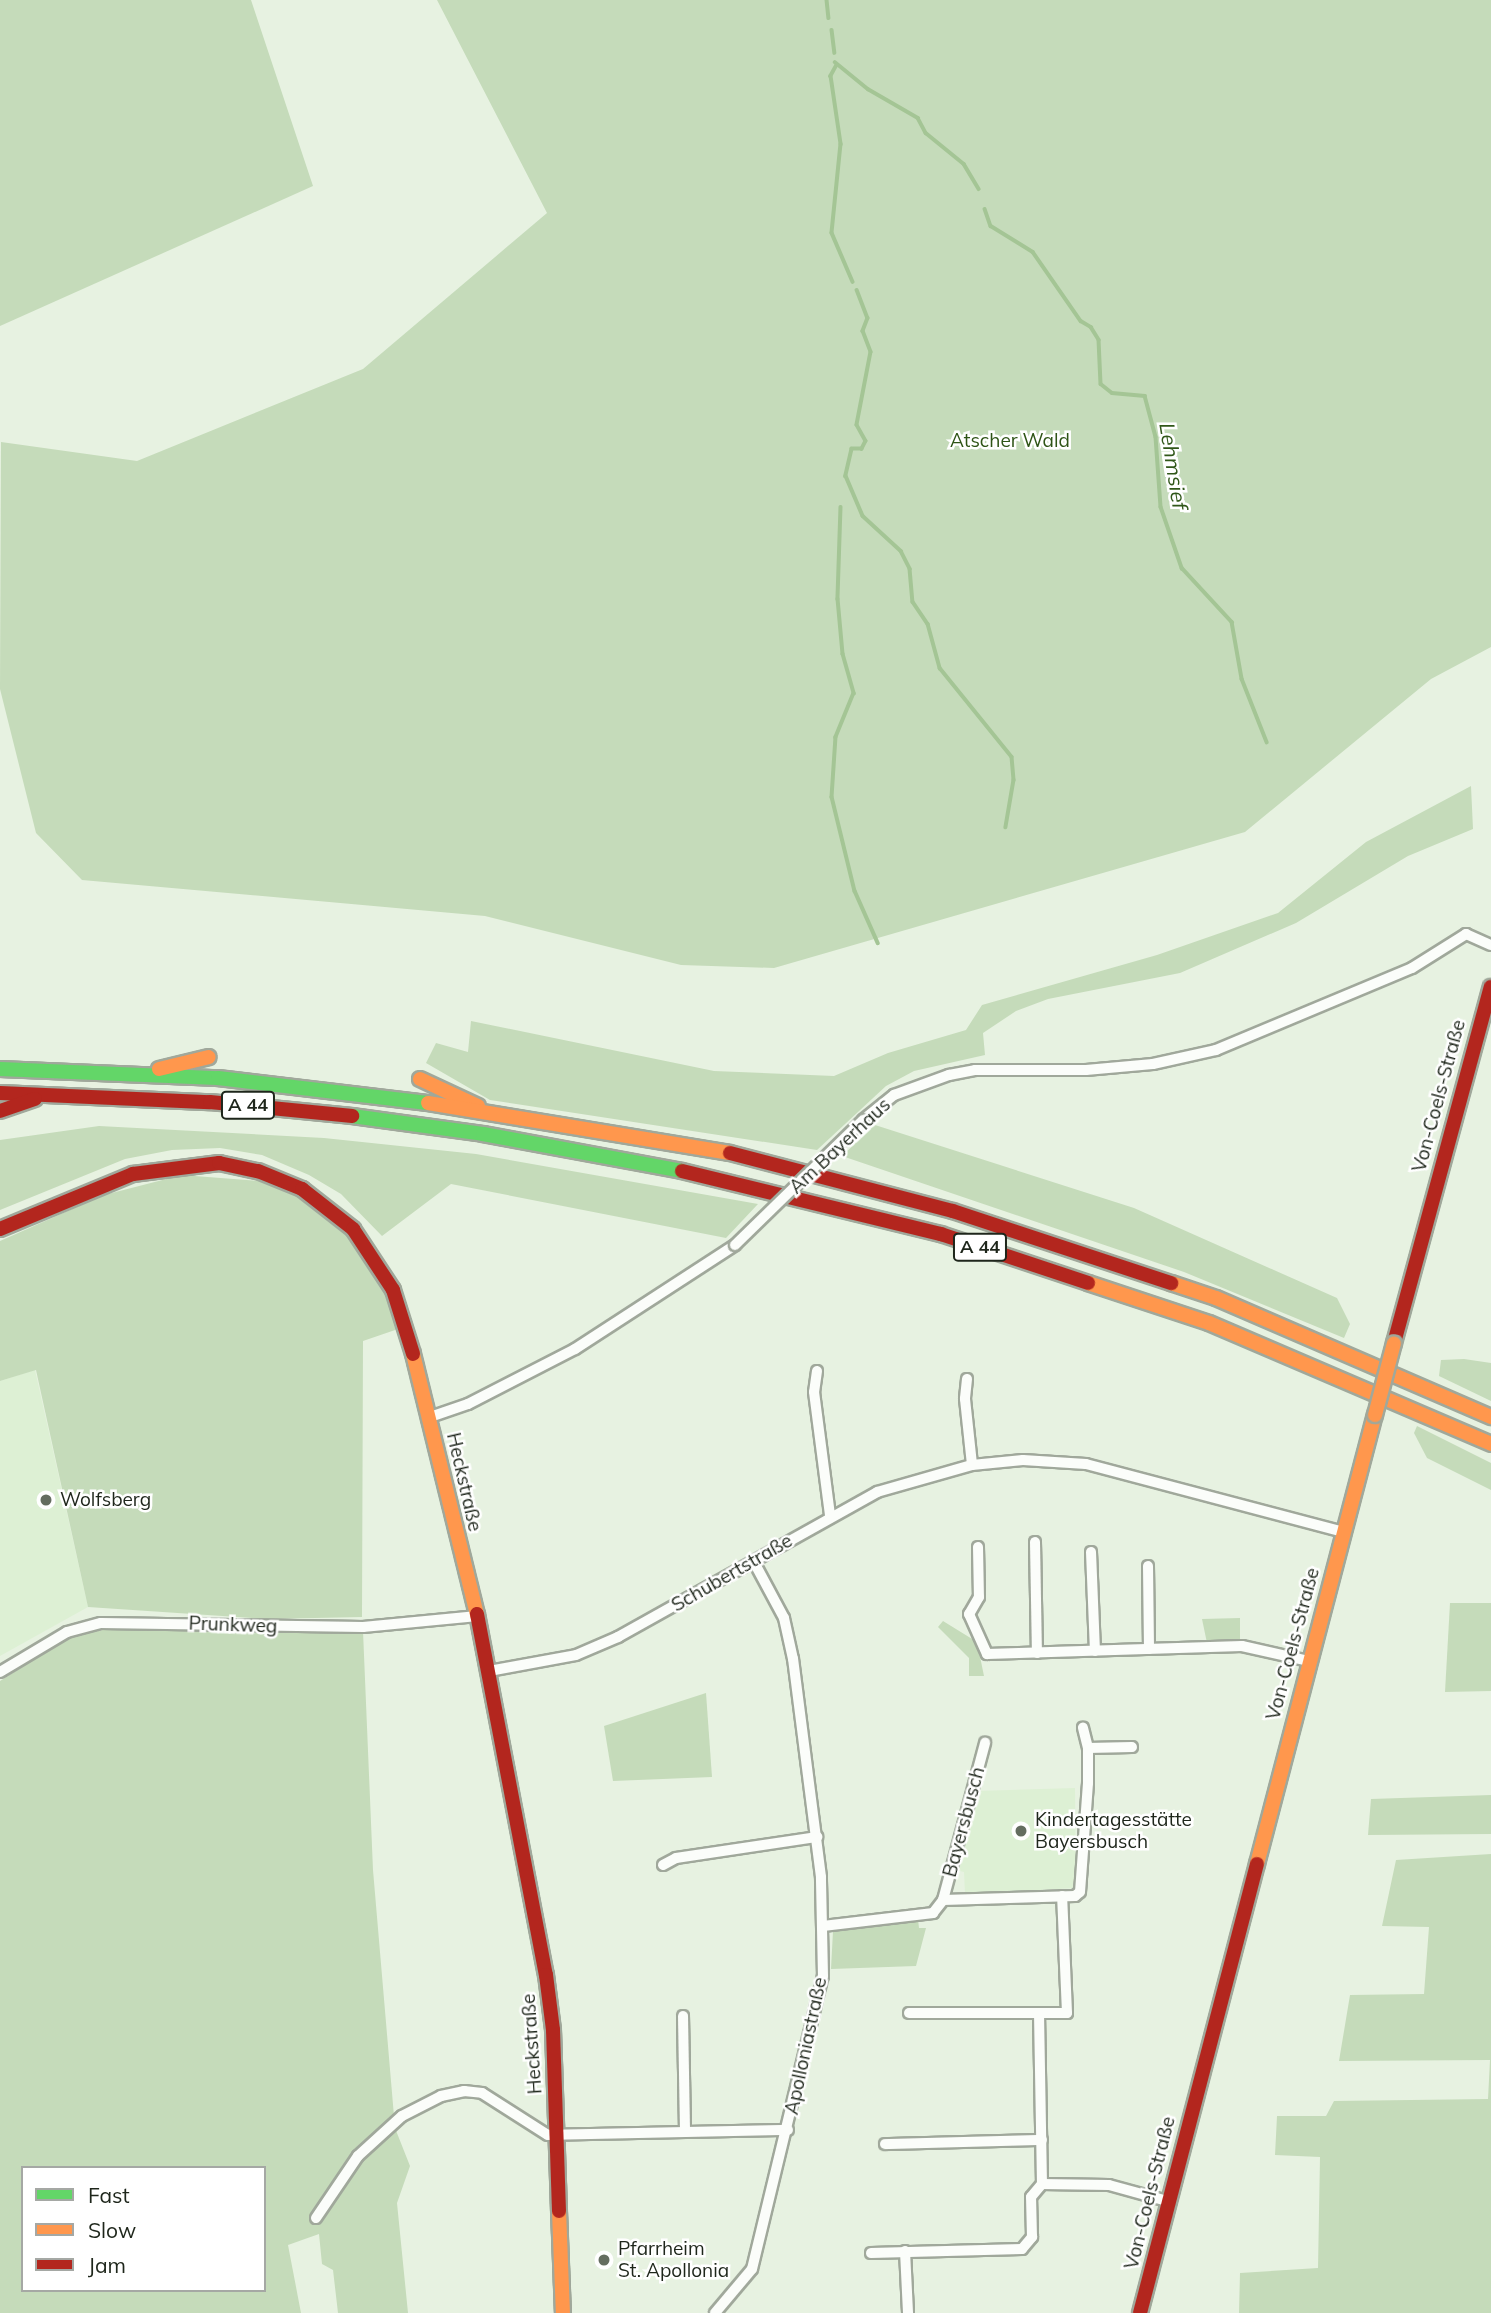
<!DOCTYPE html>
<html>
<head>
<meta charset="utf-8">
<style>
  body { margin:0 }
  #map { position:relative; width:1491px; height:2313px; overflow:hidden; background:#e7f2e1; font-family:Mulish,sans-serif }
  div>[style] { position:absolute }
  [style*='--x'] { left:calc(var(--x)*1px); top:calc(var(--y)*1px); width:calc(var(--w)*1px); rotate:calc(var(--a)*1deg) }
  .built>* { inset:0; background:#ddf0d4 }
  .green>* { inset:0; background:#c5dbba }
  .stream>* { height:3.5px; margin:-1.75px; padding:0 1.75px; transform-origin:1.75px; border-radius:1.75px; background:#a4c595 }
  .roads { filter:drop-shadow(2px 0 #a0a89b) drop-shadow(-2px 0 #a0a89b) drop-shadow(0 2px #a0a89b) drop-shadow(0 -2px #a0a89b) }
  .street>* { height:10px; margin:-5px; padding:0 5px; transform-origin:5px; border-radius:5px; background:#fbfdfa }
  .fast>* { height:14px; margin:-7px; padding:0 7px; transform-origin:7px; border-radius:7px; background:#63d668 }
  .slow>* { height:14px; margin:-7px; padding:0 7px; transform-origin:7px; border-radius:7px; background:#ff974d }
  .jam>* { height:14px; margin:-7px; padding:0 7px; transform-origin:7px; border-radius:7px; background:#b3261e }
  .bridges { filter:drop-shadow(2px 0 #a0a89b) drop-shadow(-2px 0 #a0a89b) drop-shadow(0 2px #a0a89b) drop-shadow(0 -2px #a0a89b) }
  .street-bridge>* { height:10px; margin:-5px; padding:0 5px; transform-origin:5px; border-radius:5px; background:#fbfdfa }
  .slow-bridge>* { height:14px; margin:-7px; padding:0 7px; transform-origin:7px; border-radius:7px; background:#ff974d }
  .dots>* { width:19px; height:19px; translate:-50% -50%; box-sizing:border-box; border:4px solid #fff; border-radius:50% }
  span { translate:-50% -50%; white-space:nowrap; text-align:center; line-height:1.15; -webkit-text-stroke:5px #fff; paint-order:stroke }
  .shield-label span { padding:2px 5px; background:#fff; border:2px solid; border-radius:5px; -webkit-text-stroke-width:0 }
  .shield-label { font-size:18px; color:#1e261b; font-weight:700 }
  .park-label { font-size:19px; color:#2e5416 }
  .street-label { font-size:19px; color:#1e261b }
  .poi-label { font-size:19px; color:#1e261b }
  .left { translate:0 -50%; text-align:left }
  .water-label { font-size:21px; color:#305719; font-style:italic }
  .legend { position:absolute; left:21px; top:2166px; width:245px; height:126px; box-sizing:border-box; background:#fff; border:2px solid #a5a8a4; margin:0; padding:9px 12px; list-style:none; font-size:21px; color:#1e261b }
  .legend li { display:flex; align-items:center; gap:14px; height:35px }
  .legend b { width:35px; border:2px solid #a5a8a4 }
</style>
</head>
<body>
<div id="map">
  <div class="built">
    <div style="clip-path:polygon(35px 1370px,88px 1607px,0 1656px,0 1381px)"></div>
    <div style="clip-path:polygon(1075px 1788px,1076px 1888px,965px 1894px,964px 1872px,955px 1870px,976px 1791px)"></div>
  </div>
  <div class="green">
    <div style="clip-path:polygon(0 0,251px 0,313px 186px,0 326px)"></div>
    <div style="clip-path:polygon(437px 0,1491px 0,1491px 647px,1431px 679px,1245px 832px,774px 968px,681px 965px,485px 916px,82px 880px,36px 833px,0 689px,1px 442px,137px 461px,363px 369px,547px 213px)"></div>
    <div style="clip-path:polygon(1471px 786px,1473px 829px,1408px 856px,1296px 923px,1180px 973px,1048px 999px,1016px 1011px,983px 1033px,985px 1055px,914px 1071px,886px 1086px,817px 1150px,490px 1100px,426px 1063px,436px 1043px,468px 1052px,471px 1021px,714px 1071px,834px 1076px,888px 1053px,966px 1030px,982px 1005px,1157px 955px,1278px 913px,1366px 842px)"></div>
    <div style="clip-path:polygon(875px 1125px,1134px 1208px,1337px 1298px,1350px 1324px,1344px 1338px,1184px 1272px,842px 1156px)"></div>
    <div style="clip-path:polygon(99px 1126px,324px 1138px,476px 1154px,758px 1204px,726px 1238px,451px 1184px,382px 1236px,341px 1194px,309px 1175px,262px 1155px,220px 1148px,172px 1150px,125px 1159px,0 1210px,0 1140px)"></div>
    <div style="clip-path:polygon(182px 1175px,259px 1181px,296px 1196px,347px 1236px,385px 1294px,398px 1329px,363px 1341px,362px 1617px,268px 1619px,88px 1607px,36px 1370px,0 1381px,0 1241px,104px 1195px)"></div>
    <div style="clip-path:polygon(1464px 1359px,1491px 1363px,1491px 1401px,1439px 1376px,1441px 1360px)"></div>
    <div style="clip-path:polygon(1417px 1426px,1491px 1463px,1491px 1490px,1427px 1458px,1414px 1433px)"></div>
    <div style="clip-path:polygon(1450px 1603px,1491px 1603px,1491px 1691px,1445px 1692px)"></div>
    <div style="clip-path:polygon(1240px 1618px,1240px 1641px,1207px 1643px,1202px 1619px)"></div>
    <div style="clip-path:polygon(943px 1621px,977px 1642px,984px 1676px,969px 1676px,969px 1658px,938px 1627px)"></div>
    <div style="clip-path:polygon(evenodd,114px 1628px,363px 1631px,373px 1870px,395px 2128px,410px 2166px,397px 2203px,408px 2313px,338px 2313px,333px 2270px,322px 2264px,319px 2234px,288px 2245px,301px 2313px,0 2313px,0 1681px,71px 1636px,114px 1628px,23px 2168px,264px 2168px,264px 2290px,23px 2290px,23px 2168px)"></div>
    <div style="clip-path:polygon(706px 1693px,712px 1777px,613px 1781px,604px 1726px)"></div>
    <div style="clip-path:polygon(1491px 1795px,1491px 1834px,1368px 1835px,1371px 1799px)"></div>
    <div style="clip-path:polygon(1491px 1854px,1491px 2313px,1239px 2313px,1240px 2273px,1318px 2268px,1320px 2157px,1275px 2155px,1277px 2116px,1326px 2116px,1334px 2101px,1488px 2099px,1490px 2060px,1339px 2061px,1350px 1995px,1424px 1994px,1429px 1927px,1382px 1926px,1396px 1860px)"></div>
    <div style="clip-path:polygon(918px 1919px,919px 1928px,926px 1928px,916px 1966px,831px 1969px,833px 1931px)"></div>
  </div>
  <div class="stream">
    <div style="--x:827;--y:0;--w:18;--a:84"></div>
    <div style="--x:832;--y:30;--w:23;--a:83"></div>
    <div style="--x:835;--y:62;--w:43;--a:39.3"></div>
    <div style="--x:868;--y:89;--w:58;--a:30.1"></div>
    <div style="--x:918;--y:118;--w:17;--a:62"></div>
    <div style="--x:926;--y:133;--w:49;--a:39.2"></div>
    <div style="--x:964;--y:164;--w:29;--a:59"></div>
    <div style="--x:837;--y:65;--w:13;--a:119"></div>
    <div style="--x:831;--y:76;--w:69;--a:81.6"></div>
    <div style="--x:841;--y:144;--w:89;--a:95.8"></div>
    <div style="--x:832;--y:233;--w:53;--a:66.8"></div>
    <div style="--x:985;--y:209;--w:18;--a:71"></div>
    <div style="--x:991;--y:226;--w:49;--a:31.8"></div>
    <div style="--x:1033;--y:252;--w:84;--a:55.2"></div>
    <div style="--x:1081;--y:321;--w:12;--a:31"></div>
    <div style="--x:1091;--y:327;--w:15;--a:58"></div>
    <div style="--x:1099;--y:340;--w:44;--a:87.4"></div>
    <div style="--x:1101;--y:384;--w:14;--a:39"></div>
    <div style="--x:1112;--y:393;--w:33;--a:5"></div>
    <div style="--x:1145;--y:396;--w:42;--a:75"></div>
    <div style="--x:1156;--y:437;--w:70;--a:85.9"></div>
    <div style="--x:1161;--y:507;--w:65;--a:71"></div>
    <div style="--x:1182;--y:568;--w:74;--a:47.2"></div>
    <div style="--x:1232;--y:622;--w:58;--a:80"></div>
    <div style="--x:1242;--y:679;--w:68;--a:68.4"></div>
    <div style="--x:857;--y:290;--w:30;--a:69"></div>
    <div style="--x:868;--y:318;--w:14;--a:111"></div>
    <div style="--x:863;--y:331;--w:22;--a:69"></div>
    <div style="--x:871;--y:352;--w:74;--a:100.9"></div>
    <div style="--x:857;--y:425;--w:18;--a:61"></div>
    <div style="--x:866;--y:441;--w:9;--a:117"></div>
    <div style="--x:862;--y:449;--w:10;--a:180"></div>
    <div style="--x:852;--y:449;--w:28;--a:103"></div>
    <div style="--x:846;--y:476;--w:43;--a:67"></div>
    <div style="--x:863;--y:516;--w:52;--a:42.6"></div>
    <div style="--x:901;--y:551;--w:20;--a:63"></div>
    <div style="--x:910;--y:569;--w:33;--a:85"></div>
    <div style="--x:913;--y:602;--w:27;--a:56"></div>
    <div style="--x:928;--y:624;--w:46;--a:74.7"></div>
    <div style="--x:940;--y:668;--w:114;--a:51"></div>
    <div style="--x:1012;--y:757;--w:23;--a:85"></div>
    <div style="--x:1014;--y:780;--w:48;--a:99.7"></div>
    <div style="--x:841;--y:507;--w:92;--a:91.9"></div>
    <div style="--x:838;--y:599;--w:55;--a:84.8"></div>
    <div style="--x:843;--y:654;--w:41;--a:74.2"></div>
    <div style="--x:854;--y:693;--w:48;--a:112.2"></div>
    <div style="--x:836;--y:737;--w:60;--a:93.8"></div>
    <div style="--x:832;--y:797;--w:97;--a:76.3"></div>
    <div style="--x:855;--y:891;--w:57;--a:66.1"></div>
  </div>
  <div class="roads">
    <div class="street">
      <div style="--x:863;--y:1120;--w:40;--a:-39"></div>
      <div style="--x:894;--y:1095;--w:59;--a:-20"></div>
      <div style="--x:949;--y:1075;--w:26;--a:-11"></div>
      <div style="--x:975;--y:1070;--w:111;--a:0"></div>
      <div style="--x:1086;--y:1070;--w:67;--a:-5.1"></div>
      <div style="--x:1153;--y:1064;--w:65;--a:-12.5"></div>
      <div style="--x:1216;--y:1050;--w:212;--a:-22.7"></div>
      <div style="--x:1412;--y:968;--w:64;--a:-32.2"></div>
      <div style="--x:1466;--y:934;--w:27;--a:24"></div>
      <div style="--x:817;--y:1371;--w:21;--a:98"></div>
      <div style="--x:814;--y:1392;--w:125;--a:82.6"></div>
      <div style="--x:967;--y:1379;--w:20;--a:96"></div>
      <div style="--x:965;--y:1399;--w:66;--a:83.9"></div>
      <div style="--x:430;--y:1417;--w:40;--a:-18.9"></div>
      <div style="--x:468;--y:1404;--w:120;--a:-27.2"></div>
      <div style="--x:575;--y:1349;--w:191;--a:-33"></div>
      <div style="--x:1035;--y:1542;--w:111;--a:89"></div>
      <div style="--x:978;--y:1547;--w:50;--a:88.9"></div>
      <div style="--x:979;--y:1597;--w:20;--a:120"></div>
      <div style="--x:969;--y:1614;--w:44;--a:65.8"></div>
      <div style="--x:987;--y:1654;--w:255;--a:-1.8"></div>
      <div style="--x:1242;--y:1646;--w:69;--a:12.6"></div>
      <div style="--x:1091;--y:1552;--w:99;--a:87.7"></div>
      <div style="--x:1148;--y:1566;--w:83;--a:89.3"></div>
      <div style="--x:489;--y:1671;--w:88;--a:-10.4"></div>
      <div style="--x:576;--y:1655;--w:46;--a:-23.2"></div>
      <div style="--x:618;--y:1637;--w:297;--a:-29.2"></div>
      <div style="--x:877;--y:1492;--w:99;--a:-15.9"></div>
      <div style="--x:972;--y:1465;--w:51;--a:-5.6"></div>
      <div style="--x:1023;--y:1460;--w:63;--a:3.6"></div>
      <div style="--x:1086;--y:1464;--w:266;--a:14.8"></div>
      <div style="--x:0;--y:1672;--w:78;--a:-30.8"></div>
      <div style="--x:67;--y:1632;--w:35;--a:-15"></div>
      <div style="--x:101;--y:1623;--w:262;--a:0.9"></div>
      <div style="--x:363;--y:1627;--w:115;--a:-5.5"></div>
      <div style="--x:1088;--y:1748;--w:44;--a:-1.3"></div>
      <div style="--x:663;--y:1865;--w:15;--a:-28"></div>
      <div style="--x:676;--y:1858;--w:143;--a:-8.5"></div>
      <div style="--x:943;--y:1900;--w:163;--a:-75"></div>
      <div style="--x:823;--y:1926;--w:111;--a:-6.7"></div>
      <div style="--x:933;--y:1913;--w:16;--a:-52"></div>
      <div style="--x:943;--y:1900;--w:132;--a:-1.7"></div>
      <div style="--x:1075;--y:1896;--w:6;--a:-39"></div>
      <div style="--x:1080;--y:1892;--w:109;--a:-85.8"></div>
      <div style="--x:1088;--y:1783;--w:35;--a:-90"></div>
      <div style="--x:1088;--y:1748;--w:21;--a:-104"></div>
      <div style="--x:909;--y:2013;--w:158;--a:0"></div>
      <div style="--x:1067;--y:2013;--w:117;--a:-92.4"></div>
      <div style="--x:1039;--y:2013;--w:171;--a:89"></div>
      <div style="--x:1042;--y:2184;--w:67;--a:0.9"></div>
      <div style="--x:1109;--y:2185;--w:60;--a:15.4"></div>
      <div style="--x:683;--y:2016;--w:113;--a:89"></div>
      <div style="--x:885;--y:2144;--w:157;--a:-1.5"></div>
      <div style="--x:316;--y:2218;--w:75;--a:-55.9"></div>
      <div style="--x:358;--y:2156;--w:59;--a:-42.3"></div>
      <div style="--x:402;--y:2116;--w:44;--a:-27.1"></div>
      <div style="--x:441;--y:2096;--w:24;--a:-12"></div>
      <div style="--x:464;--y:2091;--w:18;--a:6"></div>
      <div style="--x:482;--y:2093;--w:78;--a:32.5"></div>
      <div style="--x:548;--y:2135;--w:240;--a:-1.2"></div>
      <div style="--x:905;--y:2251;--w:62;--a:87.2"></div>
      <div style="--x:871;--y:2253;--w:151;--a:-1.5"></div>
      <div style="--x:1022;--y:2249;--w:16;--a:-50"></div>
      <div style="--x:1032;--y:2237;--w:40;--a:-91.4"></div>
      <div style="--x:1031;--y:2197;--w:17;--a:-50"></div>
      <div style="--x:715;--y:2313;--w:57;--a:-49.9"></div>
      <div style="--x:752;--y:2269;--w:301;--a:-76.4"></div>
      <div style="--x:823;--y:1976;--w:99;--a:-91.2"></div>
      <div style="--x:821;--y:1877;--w:220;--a:-97.3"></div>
      <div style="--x:793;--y:1659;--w:42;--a:-102.4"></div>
      <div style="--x:784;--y:1618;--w:64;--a:-118.2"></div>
    </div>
    <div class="fast">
      <div style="--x:0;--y:1069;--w:218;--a:2.4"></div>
      <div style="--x:218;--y:1078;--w:211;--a:6.8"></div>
      <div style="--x:352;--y:1116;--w:132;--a:7.8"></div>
      <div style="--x:483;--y:1134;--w:202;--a:10.5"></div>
    </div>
    <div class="slow">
      <div style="--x:159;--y:1069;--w:51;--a:-13.5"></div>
      <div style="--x:420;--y:1079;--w:64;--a:25"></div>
      <div style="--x:428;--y:1103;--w:306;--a:9.4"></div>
      <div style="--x:1088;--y:1283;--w:127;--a:18.3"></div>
      <div style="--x:1209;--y:1323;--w:307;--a:23.2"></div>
      <div style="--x:1171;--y:1283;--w:47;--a:18.4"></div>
      <div style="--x:1216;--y:1298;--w:300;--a:23.4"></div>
      <div style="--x:413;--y:1354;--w:268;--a:76.2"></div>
      <div style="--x:1257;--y:1864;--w:464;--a:-75.3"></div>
      <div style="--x:559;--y:2211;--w:102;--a:87.8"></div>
    </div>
    <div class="jam">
      <div style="--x:0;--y:1093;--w:210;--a:2.5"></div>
      <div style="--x:210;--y:1102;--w:143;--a:5.6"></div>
      <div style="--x:0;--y:1111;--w:37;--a:-19"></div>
      <div style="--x:730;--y:1153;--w:230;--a:14.6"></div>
      <div style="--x:953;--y:1211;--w:230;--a:18.3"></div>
      <div style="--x:682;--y:1171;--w:267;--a:13.7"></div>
      <div style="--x:941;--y:1234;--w:155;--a:18.4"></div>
      <div style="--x:0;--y:1229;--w:144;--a:-22.5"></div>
      <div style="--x:133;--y:1174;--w:87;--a:-7.3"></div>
      <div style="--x:219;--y:1163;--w:40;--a:12"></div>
      <div style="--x:258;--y:1171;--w:48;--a:22.2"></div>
      <div style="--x:302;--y:1189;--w:65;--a:38.1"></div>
      <div style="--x:353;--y:1229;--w:73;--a:56.7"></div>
      <div style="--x:393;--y:1290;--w:67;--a:72.6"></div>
      <div style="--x:1394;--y:1343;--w:369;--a:-74.8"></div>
      <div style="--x:477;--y:1614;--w:368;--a:79.2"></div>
      <div style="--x:546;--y:1975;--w:55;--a:82.7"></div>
      <div style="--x:553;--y:2030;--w:181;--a:88.1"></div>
      <div style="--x:1140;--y:2313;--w:464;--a:-75.4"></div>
    </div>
  </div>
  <div class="bridges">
    <div class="street-bridge">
      <div style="--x:735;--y:1245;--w:179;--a:-44.3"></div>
    </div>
    <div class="slow-bridge">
      <div style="--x:1375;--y:1415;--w:74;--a:-75.2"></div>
    </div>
  </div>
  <div class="dots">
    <div style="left:46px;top:1500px;background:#646d60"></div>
    <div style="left:1021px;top:1831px;background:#646d60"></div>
    <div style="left:604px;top:2260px;background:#646d60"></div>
  </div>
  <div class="shield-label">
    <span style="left:248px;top:1105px">A 44</span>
    <span style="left:980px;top:1247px">A 44</span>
  </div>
  <div class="park-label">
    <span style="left:1010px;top:441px">Atscher Wald</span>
  </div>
  <div class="street-label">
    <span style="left:1439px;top:1096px;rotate:-75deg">Von-Coels-Straße</span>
    <span style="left:840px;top:1146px;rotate:-43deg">Am Bayerhaus</span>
    <span style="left:464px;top:1482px;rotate:77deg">Heckstraße</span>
    <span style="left:732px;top:1573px;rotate:-30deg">Schubertstraße</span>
    <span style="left:233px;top:1625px;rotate:2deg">Prunkweg</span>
    <span style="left:1293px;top:1644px;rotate:-75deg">Von-Coels-Straße</span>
    <span style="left:964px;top:1822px;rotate:-75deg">Bayersbusch</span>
    <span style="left:532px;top:2044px;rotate:-94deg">Heckstraße</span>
    <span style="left:806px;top:2046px;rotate:-78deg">Apolloniastraße</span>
    <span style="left:1150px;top:2193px;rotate:-76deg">Von-Coels-Straße</span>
  </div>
  <div class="poi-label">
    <span class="left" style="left:60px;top:1500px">Wolfsberg</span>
    <span class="left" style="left:1035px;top:1831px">Kindertagesstätte<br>Bayersbusch</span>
    <span class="left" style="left:618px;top:2260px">Pfarrheim<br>St. Apollonia</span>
  </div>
  <div class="water-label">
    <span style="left:1174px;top:466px;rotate:81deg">Lehmsief</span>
  </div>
  <ul class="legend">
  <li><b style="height:9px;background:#63d668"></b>Fast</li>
  <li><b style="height:9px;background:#ff974d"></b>Slow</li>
  <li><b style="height:9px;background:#b3261e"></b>Jam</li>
  </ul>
</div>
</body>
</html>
